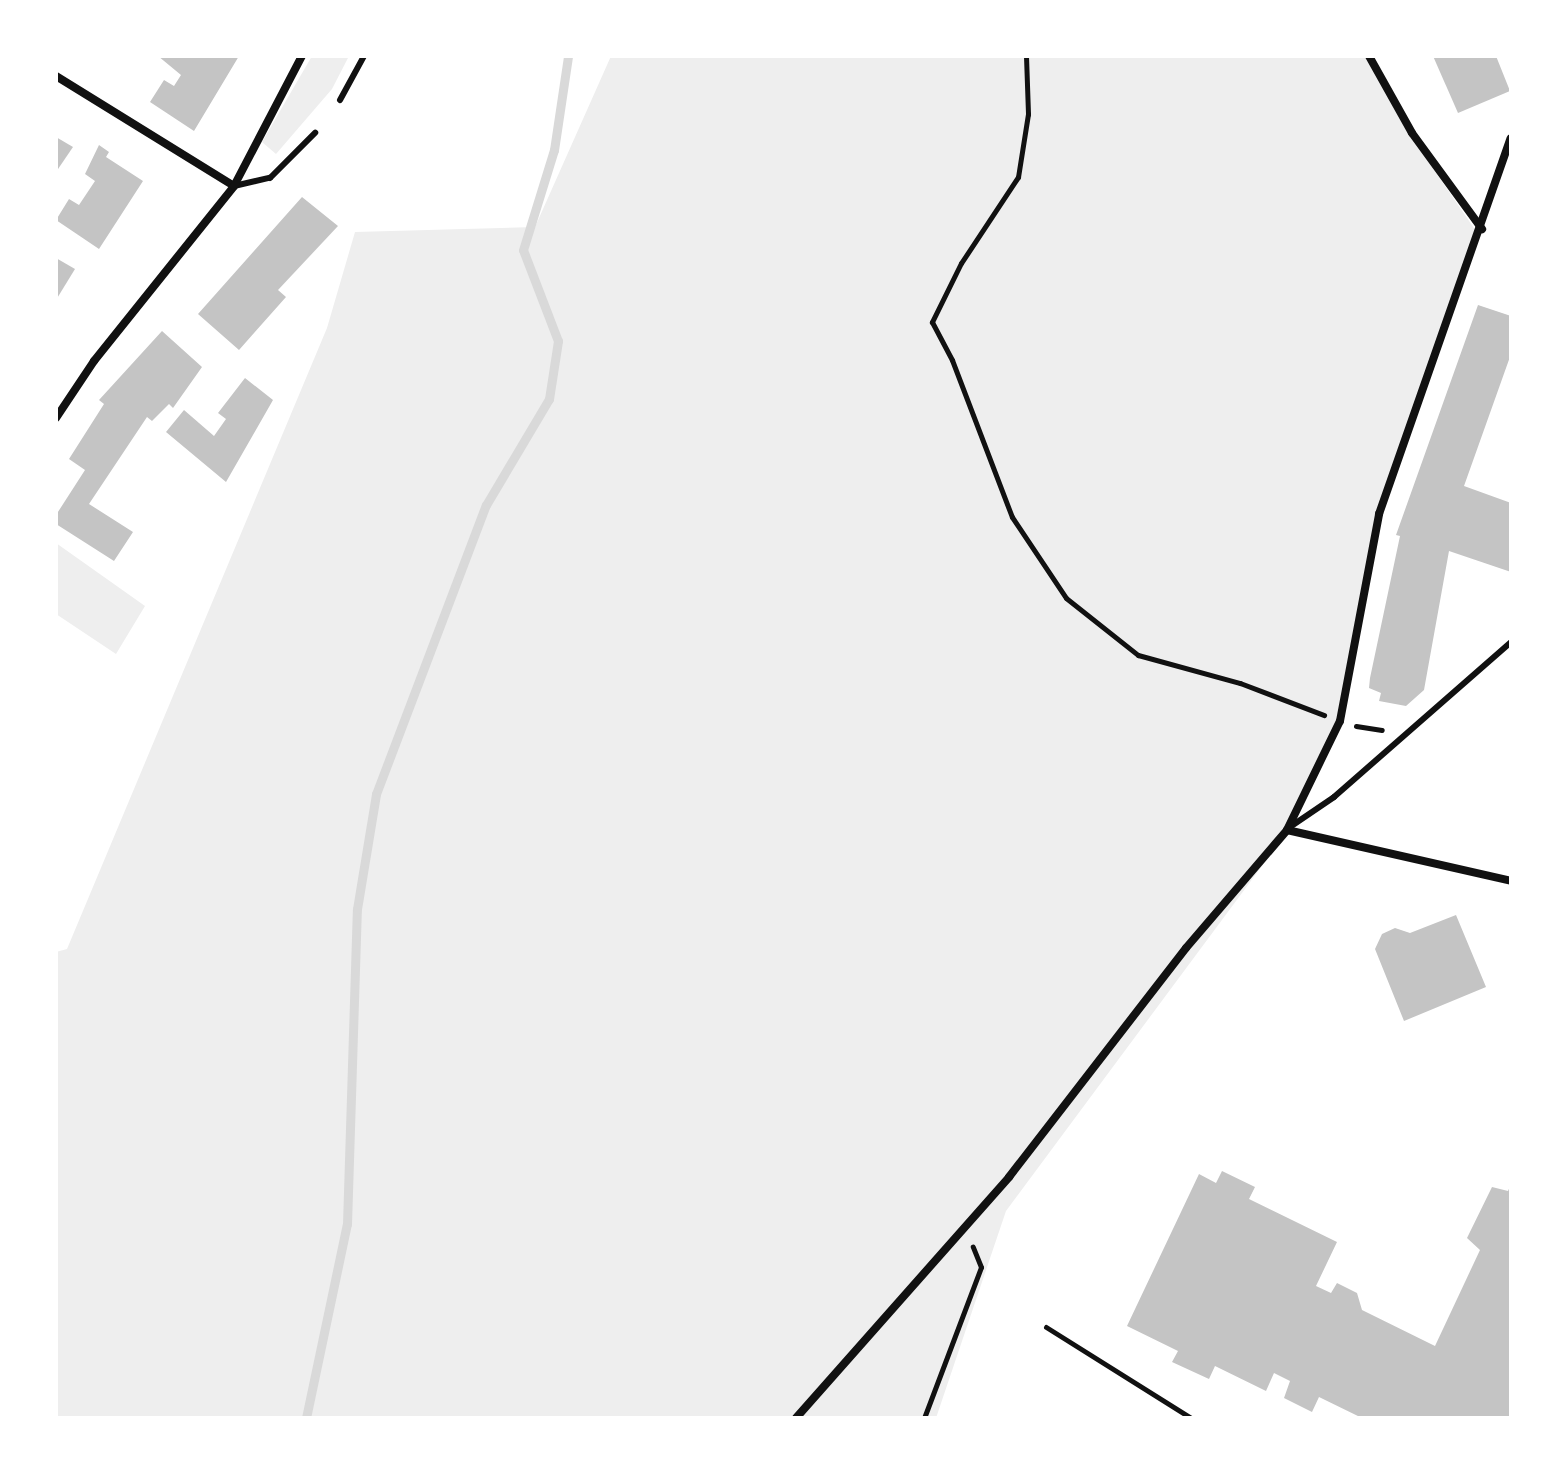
<!DOCTYPE html>
<html>
<head>
<meta charset="utf-8">
<style>
  body { margin:0 }
  #map { position:relative; width:1567px; height:1474px; overflow:hidden; background:#fff; font-family:Cabin,sans-serif }
  div>[style] { position:absolute }
  [style*='--x'] { left:calc(var(--x)*1px); top:calc(var(--y)*1px); width:calc(var(--w)*1px); rotate:calc(var(--a)*1deg) }
  .green>* { inset:0; background:#eee }
  .stream>* { height:9px; margin:-4.5px; padding:0 4.5px; transform-origin:4.5px; border-radius:4.5px; background:#d9d9d9 }
  .building>* { inset:0; background:#c4c4c4 }
  .path>* { height:5px; margin:-2.5px; padding:0 2.5px; transform-origin:2.5px; border-radius:2.5px; background:#111 }
  .service>* { height:6px; margin:-3px; padding:0 3px; transform-origin:3px; border-radius:3px; background:#111 }
  .minor>* { height:8px; margin:-4px; padding:0 4px; transform-origin:4px; border-radius:4px; background:#111 }
  span { translate:-50% -50%; white-space:nowrap; text-align:center; line-height:1.15; -webkit-text-stroke:6px #fff; paint-order:stroke }
  .frame { position:absolute; inset:0; border:58px solid #fff; pointer-events:none }
</style>
</head>
<body>
<div id="map">
  <div class="green">
    <div style="clip-path:polygon(312px 56px,349px 56px,332px 89px,276px 154px,262px 142px)"></div>
    <div style="clip-path:polygon(611px 56px,1367px 56px,1410px 135px,1478px 234px,1376px 515px,1336px 723px,1276px 847px,1006px 1211px,936px 1418px,56px 1418px,56px 952px,67px 949px,327px 328px,355px 232px,535px 227px)"></div>
    <div style="clip-path:polygon(56px 543px,145px 606px,116px 654px,56px 614px)"></div>
  </div>
  <div class="stream">
    <div style="--x:306;--y:1418;--w:198;--a:-78.1"></div>
    <div style="--x:347;--y:1224;--w:315;--a:-88.2"></div>
    <div style="--x:357;--y:909;--w:117;--a:-80.6"></div>
    <div style="--x:376;--y:794;--w:309;--a:-69.2"></div>
    <div style="--x:486;--y:505;--w:123;--a:-59.3"></div>
    <div style="--x:549;--y:399;--w:59;--a:-81.2"></div>
    <div style="--x:558;--y:341;--w:97;--a:-111"></div>
    <div style="--x:523;--y:250;--w:105;--a:-72.8"></div>
    <div style="--x:554;--y:150;--w:95;--a:-81.5"></div>
  </div>
  <div class="building">
    <div style="clip-path:polygon(158px 56px,239px 56px,194px 131px,150px 102px,164px 80px,174px 86px,181px 75px)"></div>
    <div style="clip-path:polygon(1433px 56px,1496px 56px,1510px 91px,1458px 113px)"></div>
    <div style="clip-path:polygon(56px 137px,73px 147px,56px 172px)"></div>
    <div style="clip-path:polygon(99px 145px,109px 152px,106px 157px,143px 181px,99px 249px,56px 220px,69px 199px,79px 205px,95px 181px,85px 174px)"></div>
    <div style="clip-path:polygon(302px 197px,338px 226px,278px 290px,286px 297px,239px 350px,198px 314px)"></div>
    <div style="clip-path:polygon(56px 258px,75px 269px,56px 300px)"></div>
    <div style="clip-path:polygon(1478px 305px,1511px 316px,1511px 354px,1464px 486px,1511px 503px,1511px 572px,1449px 551px,1424px 690px,1406px 706px,1379px 701px,1381px 693px,1369px 688px,1370px 678px,1400px 536px,1396px 535px)"></div>
    <div style="clip-path:polygon(162px 331px,202px 367px,173px 408px,169px 404px,152px 421px,147px 417px,89px 504px,133px 532px,114px 561px,56px 524px,56px 515px,85px 470px,69px 459px,104px 404px,99px 400px)"></div>
    <div style="clip-path:polygon(245px 378px,273px 400px,226px 482px,166px 432px,184px 410px,214px 436px,226px 419px,218px 413px)"></div>
    <div style="clip-path:polygon(1456px 915px,1486px 987px,1404px 1021px,1375px 949px,1382px 934px,1395px 928px,1410px 933px)"></div>
    <div style="clip-path:polygon(1222px 1171px,1255px 1187px,1249px 1199px,1337px 1242px,1316px 1286px,1331px 1293px,1337px 1283px,1357px 1293px,1362px 1310px,1435px 1346px,1480px 1250px,1467px 1238px,1492px 1187px,1508px 1191px,1511px 1184px,1511px 1418px,1362px 1418px,1319px 1397px,1312px 1412px,1284px 1398px,1290px 1381px,1274px 1373px,1266px 1391px,1215px 1366px,1209px 1379px,1172px 1362px,1178px 1351px,1127px 1326px,1199px 1174px,1216px 1183px)"></div>
  </div>
  <div class="path">
    <div style="--x:1026;--y:56;--w:58;--a:88"></div>
    <div style="--x:1028;--y:114;--w:64;--a:99"></div>
    <div style="--x:1018;--y:177;--w:103;--a:123.5"></div>
    <div style="--x:961;--y:263;--w:66;--a:116.2"></div>
    <div style="--x:932;--y:322;--w:43;--a:62.2"></div>
    <div style="--x:952;--y:360;--w:168;--a:69.1"></div>
    <div style="--x:1012;--y:517;--w:97;--a:56.3"></div>
    <div style="--x:1066;--y:598;--w:92;--a:38.4"></div>
    <div style="--x:1138;--y:655;--w:106;--a:15.4"></div>
    <div style="--x:1240;--y:683;--w:90;--a:20.9"></div>
    <div style="--x:1356;--y:726;--w:26;--a:9"></div>
    <div style="--x:1046;--y:1327;--w:171;--a:32.1"></div>
    <div style="--x:924;--y:1418;--w:161;--a:-69.3"></div>
    <div style="--x:981;--y:1267;--w:22;--a:-112"></div>
  </div>
  <div class="service">
    <div style="--x:340;--y:100;--w:50;--a:-61.4"></div>
    <div style="--x:234;--y:186;--w:37;--a:-13"></div>
    <div style="--x:270;--y:178;--w:64;--a:-45"></div>
    <div style="--x:1287;--y:829;--w:57;--a:-34.2"></div>
    <div style="--x:1334;--y:797;--w:235;--a:-41.2"></div>
  </div>
  <div class="minor">
    <div style="--x:1369;--y:56;--w:88;--a:60.8"></div>
    <div style="--x:1412;--y:133;--w:119;--a:53.9"></div>
    <div style="--x:56;--y:76;--w:209;--a:31.7"></div>
    <div style="--x:56;--y:418;--w:69;--a:-56.3"></div>
    <div style="--x:94;--y:361;--w:224;--a:-51.3"></div>
    <div style="--x:234;--y:186;--w:147;--a:-62.4"></div>
    <div style="--x:1287;--y:830;--w:230;--a:12.8"></div>
    <div style="--x:796;--y:1418;--w:322;--a:-48.5"></div>
    <div style="--x:1009;--y:1177;--w:289;--a:-52.3"></div>
    <div style="--x:1186;--y:948;--w:155;--a:-49.4"></div>
    <div style="--x:1287;--y:830;--w:121;--a:-64.1"></div>
    <div style="--x:1340;--y:721;--w:211;--a:-79.3"></div>
    <div style="--x:1379;--y:514;--w:398;--a:-70.7"></div>
  </div>
  <div class="frame"></div>
</div>
</body>
</html>
